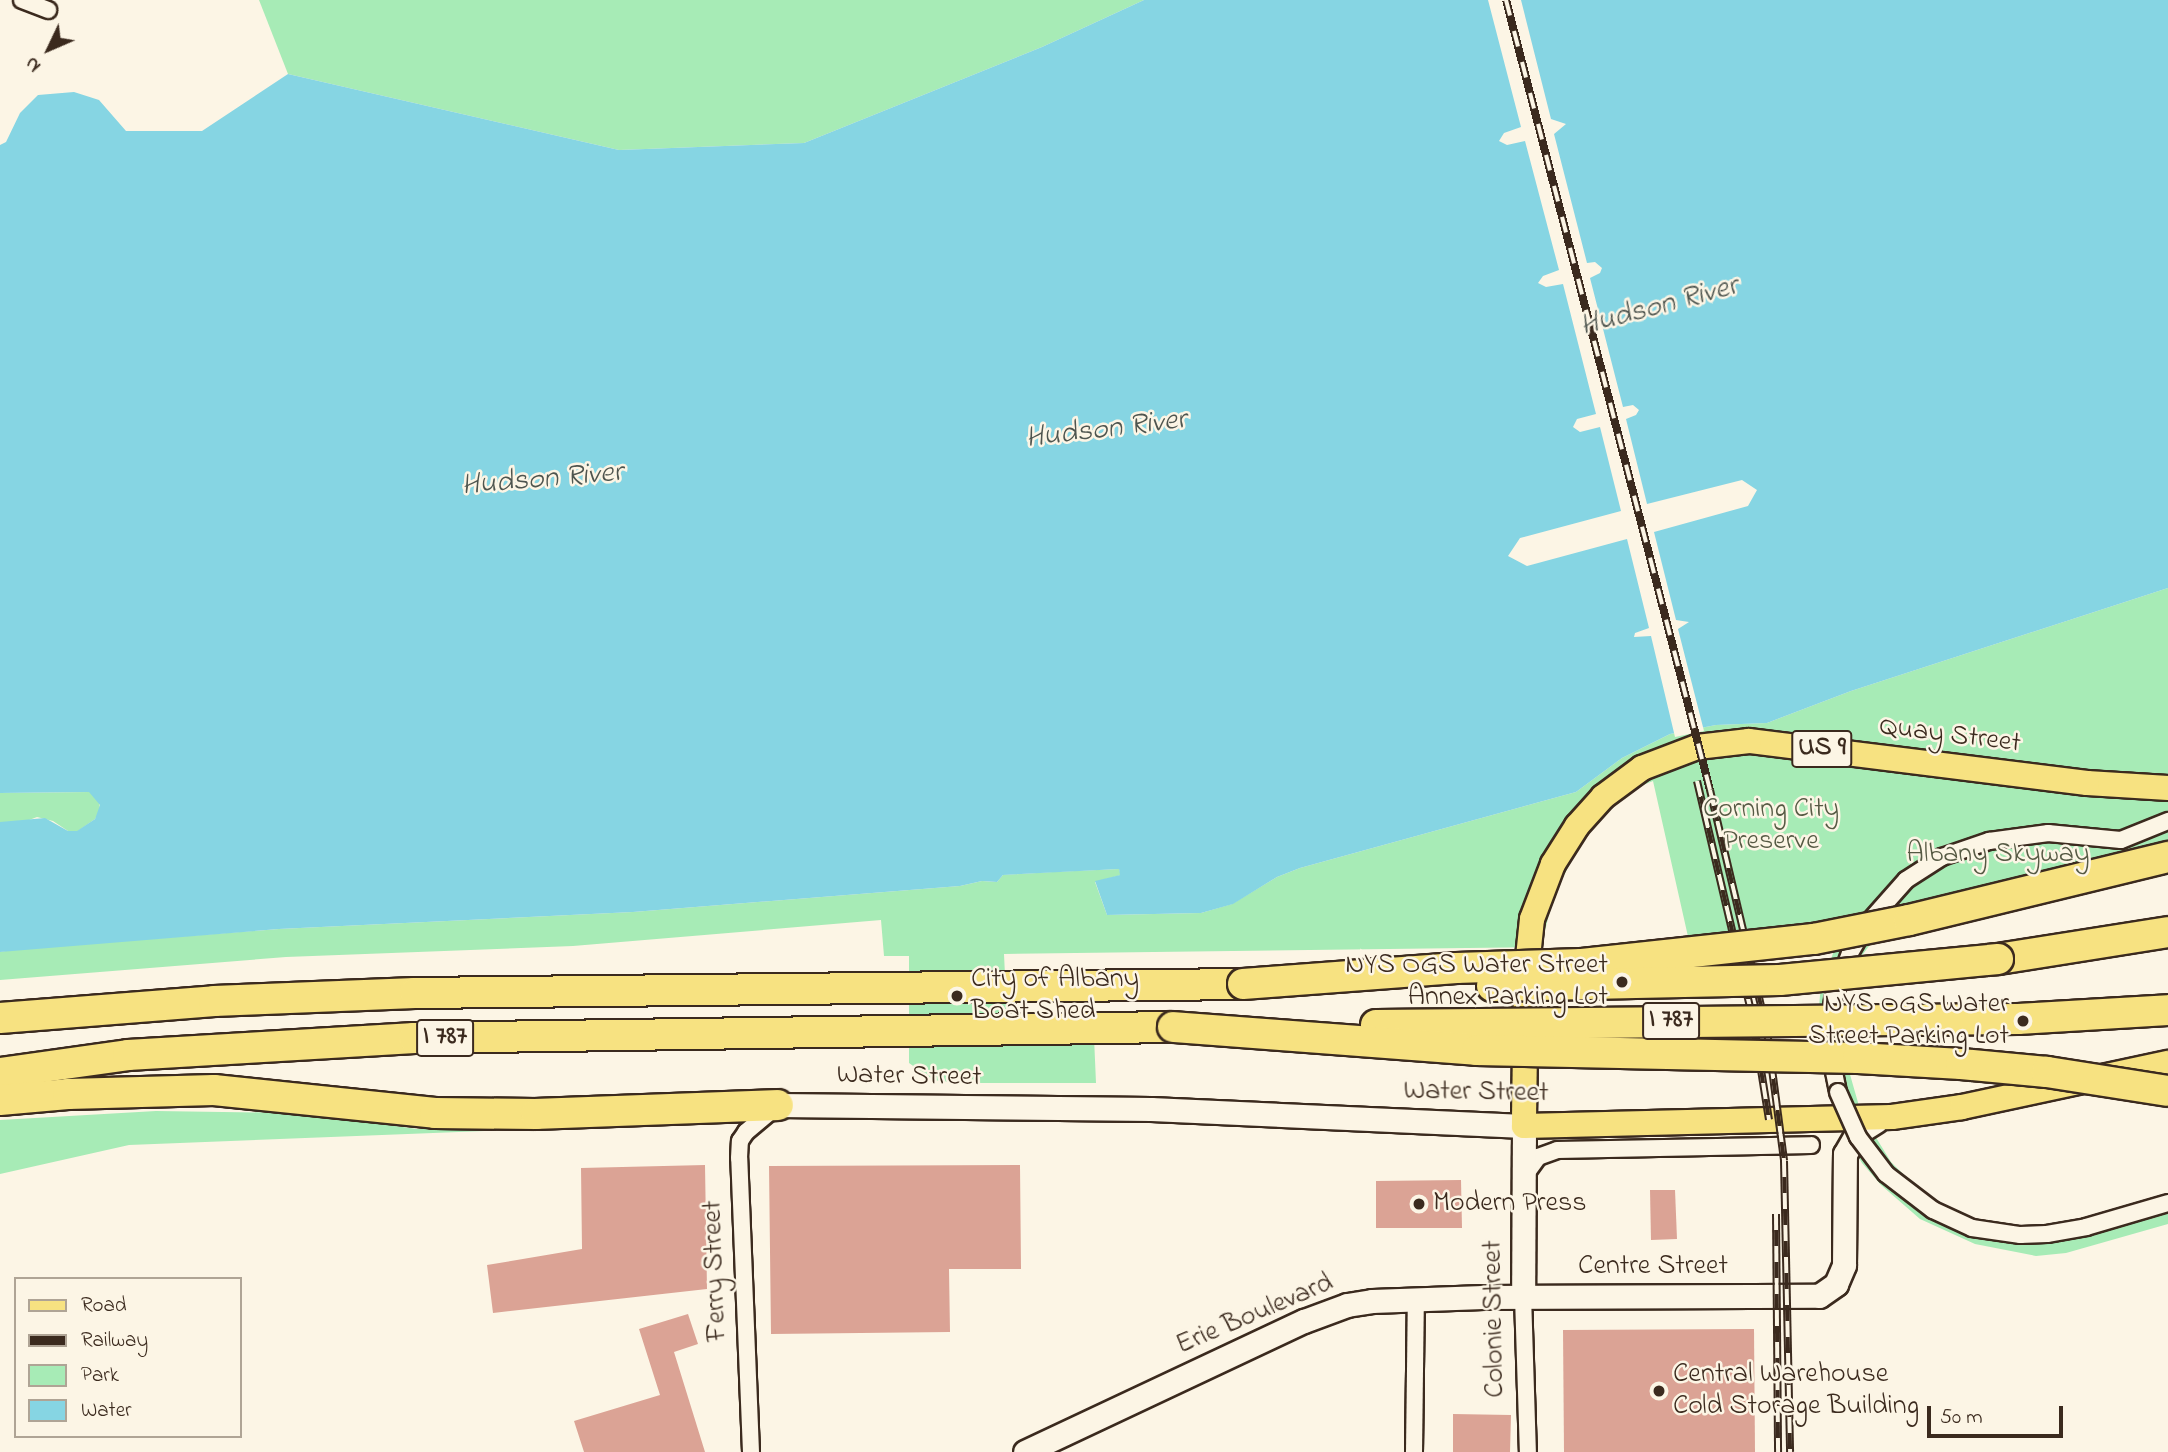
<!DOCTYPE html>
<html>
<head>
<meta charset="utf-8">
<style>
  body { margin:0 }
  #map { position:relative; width:2168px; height:1452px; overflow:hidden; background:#fcf5e5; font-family:"Indie Flower",sans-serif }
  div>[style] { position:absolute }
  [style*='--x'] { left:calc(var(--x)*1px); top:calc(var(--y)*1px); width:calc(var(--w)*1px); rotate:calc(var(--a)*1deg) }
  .green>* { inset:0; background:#a7ebb6 }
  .water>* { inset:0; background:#86d5e3 }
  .pier>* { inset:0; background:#fcf5e5 }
  .building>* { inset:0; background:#dba395 }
  .roads { filter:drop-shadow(2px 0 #3b2a1e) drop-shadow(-2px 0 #3b2a1e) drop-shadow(0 2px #3b2a1e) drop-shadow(0 -2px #3b2a1e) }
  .street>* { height:16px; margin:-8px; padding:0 8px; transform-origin:8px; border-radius:8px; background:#fcf5e5 }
  .secondary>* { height:23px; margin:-11.5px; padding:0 11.5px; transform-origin:11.5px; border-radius:11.5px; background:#fcf5e5 }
  .primary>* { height:24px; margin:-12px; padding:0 12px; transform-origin:12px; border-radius:12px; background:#f7e281 }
  .highway>* { height:30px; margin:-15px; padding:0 15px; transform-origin:15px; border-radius:15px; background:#f7e281 }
  .rail>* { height:8px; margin-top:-4px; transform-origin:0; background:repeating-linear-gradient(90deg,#fcf5e5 0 16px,#3b2a1e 0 32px); box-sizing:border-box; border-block:2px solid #3b2a1e }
  .bridges { filter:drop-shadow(2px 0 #3b2a1e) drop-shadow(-2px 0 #3b2a1e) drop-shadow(0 2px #3b2a1e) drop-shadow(0 -2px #3b2a1e) }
  .street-bridge>* { height:16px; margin:-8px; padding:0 8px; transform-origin:8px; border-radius:8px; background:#fcf5e5 }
  .highway-bridge>* { height:30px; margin:-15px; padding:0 15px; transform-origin:15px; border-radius:15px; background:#f7e281 }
  .dots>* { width:19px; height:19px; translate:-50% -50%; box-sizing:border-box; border:4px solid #fcf5e5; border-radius:50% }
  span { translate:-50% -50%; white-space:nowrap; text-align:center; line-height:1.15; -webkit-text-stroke:5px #fcf5e5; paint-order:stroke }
  .shield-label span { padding:2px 5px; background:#fcf5e5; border:2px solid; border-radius:5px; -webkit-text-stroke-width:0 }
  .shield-label { font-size:26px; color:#3b2a1e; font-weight:700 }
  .street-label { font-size:28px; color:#3b2a1e }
  .park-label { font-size:28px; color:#565a44 }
  .poi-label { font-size:28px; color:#3b2a1e }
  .right { translate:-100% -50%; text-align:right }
  .left { translate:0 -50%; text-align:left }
  .water-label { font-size:30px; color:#4e554f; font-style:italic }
  .legend { position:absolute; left:14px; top:1277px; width:228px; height:161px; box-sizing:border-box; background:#fcf5e5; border:2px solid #afa495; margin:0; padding:9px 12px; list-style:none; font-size:21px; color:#3b2a1e }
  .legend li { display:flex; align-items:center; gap:14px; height:35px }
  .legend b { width:35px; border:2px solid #afa495 }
  .north { position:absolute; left:14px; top:14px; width:70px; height:70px; -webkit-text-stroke:5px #fcf5e5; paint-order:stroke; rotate:226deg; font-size:19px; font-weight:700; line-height:28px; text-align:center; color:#3b2a1e }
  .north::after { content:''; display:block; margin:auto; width:24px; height:32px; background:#3b2a1e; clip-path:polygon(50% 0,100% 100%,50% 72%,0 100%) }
  .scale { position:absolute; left:1927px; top:1406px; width:136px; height:32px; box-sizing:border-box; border:4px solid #3b2a1e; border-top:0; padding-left:9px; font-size:21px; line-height:24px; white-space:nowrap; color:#3b2a1e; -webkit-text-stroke:5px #fcf5e5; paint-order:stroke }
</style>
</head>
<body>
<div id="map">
  <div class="green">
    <div style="clip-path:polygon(259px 0,1144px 0,1042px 47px,804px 143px,619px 150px,288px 74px)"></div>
    <div style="clip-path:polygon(2168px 588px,2168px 847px,1893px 914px,1854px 966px,1843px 998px,1839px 1036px,1861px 1113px,1891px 1162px,1914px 1185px,1934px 1199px,1958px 1213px,1985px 1222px,2045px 1231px,2168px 1199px,2168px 1224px,2066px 1253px,2036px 1256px,1975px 1244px,1920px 1219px,1881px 1185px,1862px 1163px,1846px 1137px,1829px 1094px,1817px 1033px,1820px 995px,1843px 921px,1689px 941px,1653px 781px,1631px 790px,1616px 802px,1581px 841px,1553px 898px,1541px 947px,1004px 954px,1008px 1039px,1094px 1037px,1096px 1083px,958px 1083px,933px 1080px,909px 1063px,909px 956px,884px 956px,881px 920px,573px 946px,286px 957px,0 980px,0 952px,17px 949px,279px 929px,633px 912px,960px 886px,982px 881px,997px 882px,1003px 875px,1053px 872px,1119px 869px,1121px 875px,1095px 882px,1107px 915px,1201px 913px,1232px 904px,1277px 877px,1300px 868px,1576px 792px,1622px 758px,1670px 734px,1716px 725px,1767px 723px,1851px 691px)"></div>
    <div style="clip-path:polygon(90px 792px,99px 799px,100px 810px,95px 819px,78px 831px,68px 831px,53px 821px,37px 817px,24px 822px,0 822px,0 793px)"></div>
    <div style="clip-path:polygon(156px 1111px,301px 1113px,417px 1129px,711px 1122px,129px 1145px,0 1174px,0 1120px)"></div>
  </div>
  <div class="water">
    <div style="clip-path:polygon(1144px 0,2168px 0,2168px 588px,1851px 691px,1767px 723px,1716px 725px,1670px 734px,1622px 758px,1576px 792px,1300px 868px,1277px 877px,1233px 904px,1201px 913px,1107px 915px,1095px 881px,1120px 875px,1119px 869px,1003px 875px,997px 882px,982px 881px,960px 886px,633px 912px,279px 929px,0 952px,0 822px,45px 818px,68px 831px,77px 831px,95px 819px,100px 805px,89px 792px,0 793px,0 145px,6px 142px,20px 113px,38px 95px,74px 92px,99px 100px,126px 131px,202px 131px,288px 74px,619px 150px,804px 143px,1042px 47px)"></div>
  </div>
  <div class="pier">
    <div style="clip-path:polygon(1488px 0,1521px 0,1551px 119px,1566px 124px,1554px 134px,1587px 263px,1595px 262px,1602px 268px,1600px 273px,1590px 278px,1623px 407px,1633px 405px,1639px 410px,1636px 415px,1626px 419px,1647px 504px,1742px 480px,1757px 490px,1748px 506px,1654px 532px,1676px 620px,1689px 622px,1678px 629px,1704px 731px,1675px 737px,1651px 636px,1634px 637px,1635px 633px,1649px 628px,1627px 539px,1527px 566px,1508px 556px,1520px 538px,1621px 511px,1600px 427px,1580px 432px,1573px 427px,1577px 419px,1596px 414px,1563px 284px,1546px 287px,1538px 283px,1543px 276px,1559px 270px,1525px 141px,1507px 145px,1499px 141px,1504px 133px,1521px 127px)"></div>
  </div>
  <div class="building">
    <div style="clip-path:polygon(705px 1165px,707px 1289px,493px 1313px,487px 1265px,582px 1249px,581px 1168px)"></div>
    <div style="clip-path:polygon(1020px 1165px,1021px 1269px,949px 1269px,950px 1332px,771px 1334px,769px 1166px)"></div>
    <div style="clip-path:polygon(1461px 1180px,1462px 1228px,1376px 1228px,1376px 1181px)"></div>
    <div style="clip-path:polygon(1650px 1190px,1675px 1190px,1677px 1239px,1651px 1240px)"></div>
    <div style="clip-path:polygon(688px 1314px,698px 1344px,674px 1352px,705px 1452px,584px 1452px,574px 1421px,660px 1395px,639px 1329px)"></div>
    <div style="clip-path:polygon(1754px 1329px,1755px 1452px,1564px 1452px,1563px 1330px)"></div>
    <div style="clip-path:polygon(1453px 1414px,1511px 1415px,1510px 1452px,1453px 1452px)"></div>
  </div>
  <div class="roads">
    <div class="street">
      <div style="--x:22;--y:0;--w:28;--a:21"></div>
      <div style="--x:1838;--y:1092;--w:51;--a:-101.3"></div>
      <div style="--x:1828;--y:1042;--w:43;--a:-83.4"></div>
      <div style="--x:1833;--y:999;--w:49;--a:-69.7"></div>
      <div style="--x:1850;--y:953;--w:34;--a:-60"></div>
      <div style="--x:1867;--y:924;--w:59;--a:-48.4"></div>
      <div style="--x:1906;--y:880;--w:43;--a:-32.6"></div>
      <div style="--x:1942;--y:857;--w:50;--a:-18.8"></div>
      <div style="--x:1989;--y:841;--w:60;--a:-7.7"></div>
      <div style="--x:2048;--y:833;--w:73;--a:5.5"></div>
      <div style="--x:2121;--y:840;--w:51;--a:-22"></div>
      <div style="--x:1525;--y:1175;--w:22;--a:-54"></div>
      <div style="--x:1538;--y:1157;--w:20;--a:-20"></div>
      <div style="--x:1557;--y:1150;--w:254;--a:-1.1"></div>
      <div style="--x:1523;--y:1296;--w:156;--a:88.2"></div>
      <div style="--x:751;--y:1452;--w:294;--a:-92.3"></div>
      <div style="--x:739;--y:1158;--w:17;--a:-87"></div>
      <div style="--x:740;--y:1141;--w:11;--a:-56"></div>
      <div style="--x:746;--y:1132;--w:35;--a:-40"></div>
      <div style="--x:1414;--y:1452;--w:154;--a:-89.3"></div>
    </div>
    <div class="secondary">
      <div style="--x:778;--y:1105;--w:373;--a:0.6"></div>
      <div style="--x:1151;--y:1109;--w:373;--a:2.6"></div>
      <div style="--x:1524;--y:1126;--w:170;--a:90.3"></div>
      <div style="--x:1025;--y:1452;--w:308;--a:-25.2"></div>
      <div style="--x:1304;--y:1321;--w:46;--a:-20.4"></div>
      <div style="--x:1347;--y:1305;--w:25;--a:-9"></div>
      <div style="--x:1372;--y:1301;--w:111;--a:-2.1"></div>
      <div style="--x:1483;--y:1297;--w:336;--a:-0.2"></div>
      <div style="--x:1819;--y:1296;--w:21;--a:-35"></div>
      <div style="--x:1836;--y:1284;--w:21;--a:-67"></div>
      <div style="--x:1844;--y:1265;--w:111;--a:-89.5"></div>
      <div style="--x:1845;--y:1154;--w:24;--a:-60"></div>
      <div style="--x:1857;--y:1133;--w:22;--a:-32"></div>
    </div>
    <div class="primary">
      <div style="--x:2168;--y:788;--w:81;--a:-176.5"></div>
      <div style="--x:2087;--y:783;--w:341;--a:-172.9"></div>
      <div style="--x:1749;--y:741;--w:52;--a:173.4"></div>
      <div style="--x:1697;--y:747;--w:59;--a:159.1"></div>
      <div style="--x:1642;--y:768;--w:49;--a:143.4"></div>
      <div style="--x:1603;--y:797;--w:39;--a:132"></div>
      <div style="--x:1577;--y:826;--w:45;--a:122.3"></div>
      <div style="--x:1553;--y:864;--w:59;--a:110.9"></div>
      <div style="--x:1532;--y:919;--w:57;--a:96"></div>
      <div style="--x:1526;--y:976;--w:150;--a:90.8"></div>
      <div style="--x:1524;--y:1126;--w:368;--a:-1.4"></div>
      <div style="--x:1892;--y:1117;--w:71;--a:-8.1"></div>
      <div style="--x:1962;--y:1107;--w:211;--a:-12.1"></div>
    </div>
    <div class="highway">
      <div style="--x:1998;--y:959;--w:172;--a:-9"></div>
      <div style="--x:0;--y:1018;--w:215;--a:-4.5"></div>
      <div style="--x:214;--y:1001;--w:201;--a:-2.3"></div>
      <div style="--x:415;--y:993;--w:828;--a:-0.62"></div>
      <div style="--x:0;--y:1073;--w:129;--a:-8"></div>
      <div style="--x:128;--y:1055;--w:287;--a:-3.4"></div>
      <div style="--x:414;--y:1038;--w:759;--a:-0.83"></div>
      <div style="--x:0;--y:1100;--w:68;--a:-5"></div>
      <div style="--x:68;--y:1094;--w:146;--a:-1.6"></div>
      <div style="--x:214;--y:1090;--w:222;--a:5.9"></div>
      <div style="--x:435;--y:1113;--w:101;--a:0.6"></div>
      <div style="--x:536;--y:1114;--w:242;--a:-2.1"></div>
    </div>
  </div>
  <div class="rail">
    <div style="--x:1506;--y:0;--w:816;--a:75.52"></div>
    <div style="--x:1710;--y:790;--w:248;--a:76.7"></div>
    <div style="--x:1767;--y:1031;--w:131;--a:82.5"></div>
    <div style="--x:1784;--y:1161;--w:291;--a:88.8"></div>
    <div style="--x:1697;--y:781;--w:245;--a:76.8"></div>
    <div style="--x:1753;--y:1020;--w:101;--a:80.9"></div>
    <div style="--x:1776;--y:1214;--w:238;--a:89.5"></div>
  </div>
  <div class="bridges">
    <div class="street-bridge">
      <div style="--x:1838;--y:1092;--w:49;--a:66"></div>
      <div style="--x:1858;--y:1137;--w:46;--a:52.9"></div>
      <div style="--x:1886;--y:1174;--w:59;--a:37.5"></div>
      <div style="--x:1933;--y:1210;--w:43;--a:24.8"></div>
      <div style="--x:1972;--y:1228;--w:49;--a:8.3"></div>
      <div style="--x:2020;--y:1235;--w:27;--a:-2"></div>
      <div style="--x:2047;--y:1234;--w:40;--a:-10"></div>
      <div style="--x:2086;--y:1227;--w:85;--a:-16.3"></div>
    </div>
    <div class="highway-bridge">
      <div style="--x:1243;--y:984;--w:214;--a:-4.3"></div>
      <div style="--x:1456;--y:968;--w:126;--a:-1.8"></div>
      <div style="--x:1582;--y:964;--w:233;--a:-6.2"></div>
      <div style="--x:1814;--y:939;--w:97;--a:-11.3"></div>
      <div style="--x:1909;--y:920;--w:267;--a:-13.7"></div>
      <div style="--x:1492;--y:986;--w:288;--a:-1.2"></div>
      <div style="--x:1780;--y:980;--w:219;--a:-5.5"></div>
      <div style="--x:1376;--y:1025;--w:642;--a:-0.54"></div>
      <div style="--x:2018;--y:1019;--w:150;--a:-3.4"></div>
      <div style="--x:1173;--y:1027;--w:305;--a:4.3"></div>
      <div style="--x:1477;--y:1050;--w:381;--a:1.2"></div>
      <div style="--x:1858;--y:1058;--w:103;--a:3.3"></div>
      <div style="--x:1961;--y:1064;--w:86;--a:5.3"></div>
      <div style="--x:2047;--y:1072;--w:122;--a:8.9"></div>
    </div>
  </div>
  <div class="dots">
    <div style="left:1622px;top:982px;background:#3b2a1e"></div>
    <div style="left:957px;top:996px;background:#3b2a1e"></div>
    <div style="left:2023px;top:1021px;background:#3b2a1e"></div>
    <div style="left:1419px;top:1204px;background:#3b2a1e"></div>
    <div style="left:1659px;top:1391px;background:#3b2a1e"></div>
  </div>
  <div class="shield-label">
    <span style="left:1822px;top:749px">US 9</span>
    <span style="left:1671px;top:1021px">I 787</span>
    <span style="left:445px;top:1038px">I 787</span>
  </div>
  <div class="street-label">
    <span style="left:1950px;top:736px;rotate:7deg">Quay Street</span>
    <span style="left:909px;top:1077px;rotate:1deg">Water Street</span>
    <span style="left:1476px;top:1093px;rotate:1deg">Water Street</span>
    <span style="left:1653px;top:1267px">Centre Street</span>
    <span style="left:716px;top:1271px;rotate:-92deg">Ferry Street</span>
    <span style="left:1255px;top:1315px;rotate:-23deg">Erie Boulevard</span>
    <span style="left:1495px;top:1319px;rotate:-91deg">Colonie Street</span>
  </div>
  <div class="park-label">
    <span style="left:1771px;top:826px">Corning City<br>Preserve</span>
    <span style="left:1998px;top:855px">Albany Skyway</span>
  </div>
  <div class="poi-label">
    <span class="right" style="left:1608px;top:982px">NYS OGS Water Street<br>Annex Parking Lot</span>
    <span class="left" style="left:971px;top:996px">City of Albany<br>Boat Shed</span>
    <span class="right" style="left:2009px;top:1021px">NYS OGS Water<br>Street Parking Lot</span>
    <span class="left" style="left:1433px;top:1204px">Modern Press</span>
    <span class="left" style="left:1673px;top:1391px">Central Warehouse<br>Cold Storage Building</span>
  </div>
  <div class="water-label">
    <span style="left:1659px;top:307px;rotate:-15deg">Hudson River</span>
    <span style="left:1106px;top:430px;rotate:-7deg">Hudson River</span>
    <span style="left:542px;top:480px;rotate:-5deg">Hudson River</span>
  </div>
  <ul class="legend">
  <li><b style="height:9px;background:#f7e281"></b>Road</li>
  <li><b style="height:9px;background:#3b2a1e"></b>Railway</li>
  <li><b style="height:19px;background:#a7ebb6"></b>Park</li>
  <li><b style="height:19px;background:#86d5e3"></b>Water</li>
  </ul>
  <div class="north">N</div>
  <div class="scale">50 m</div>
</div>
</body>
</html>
